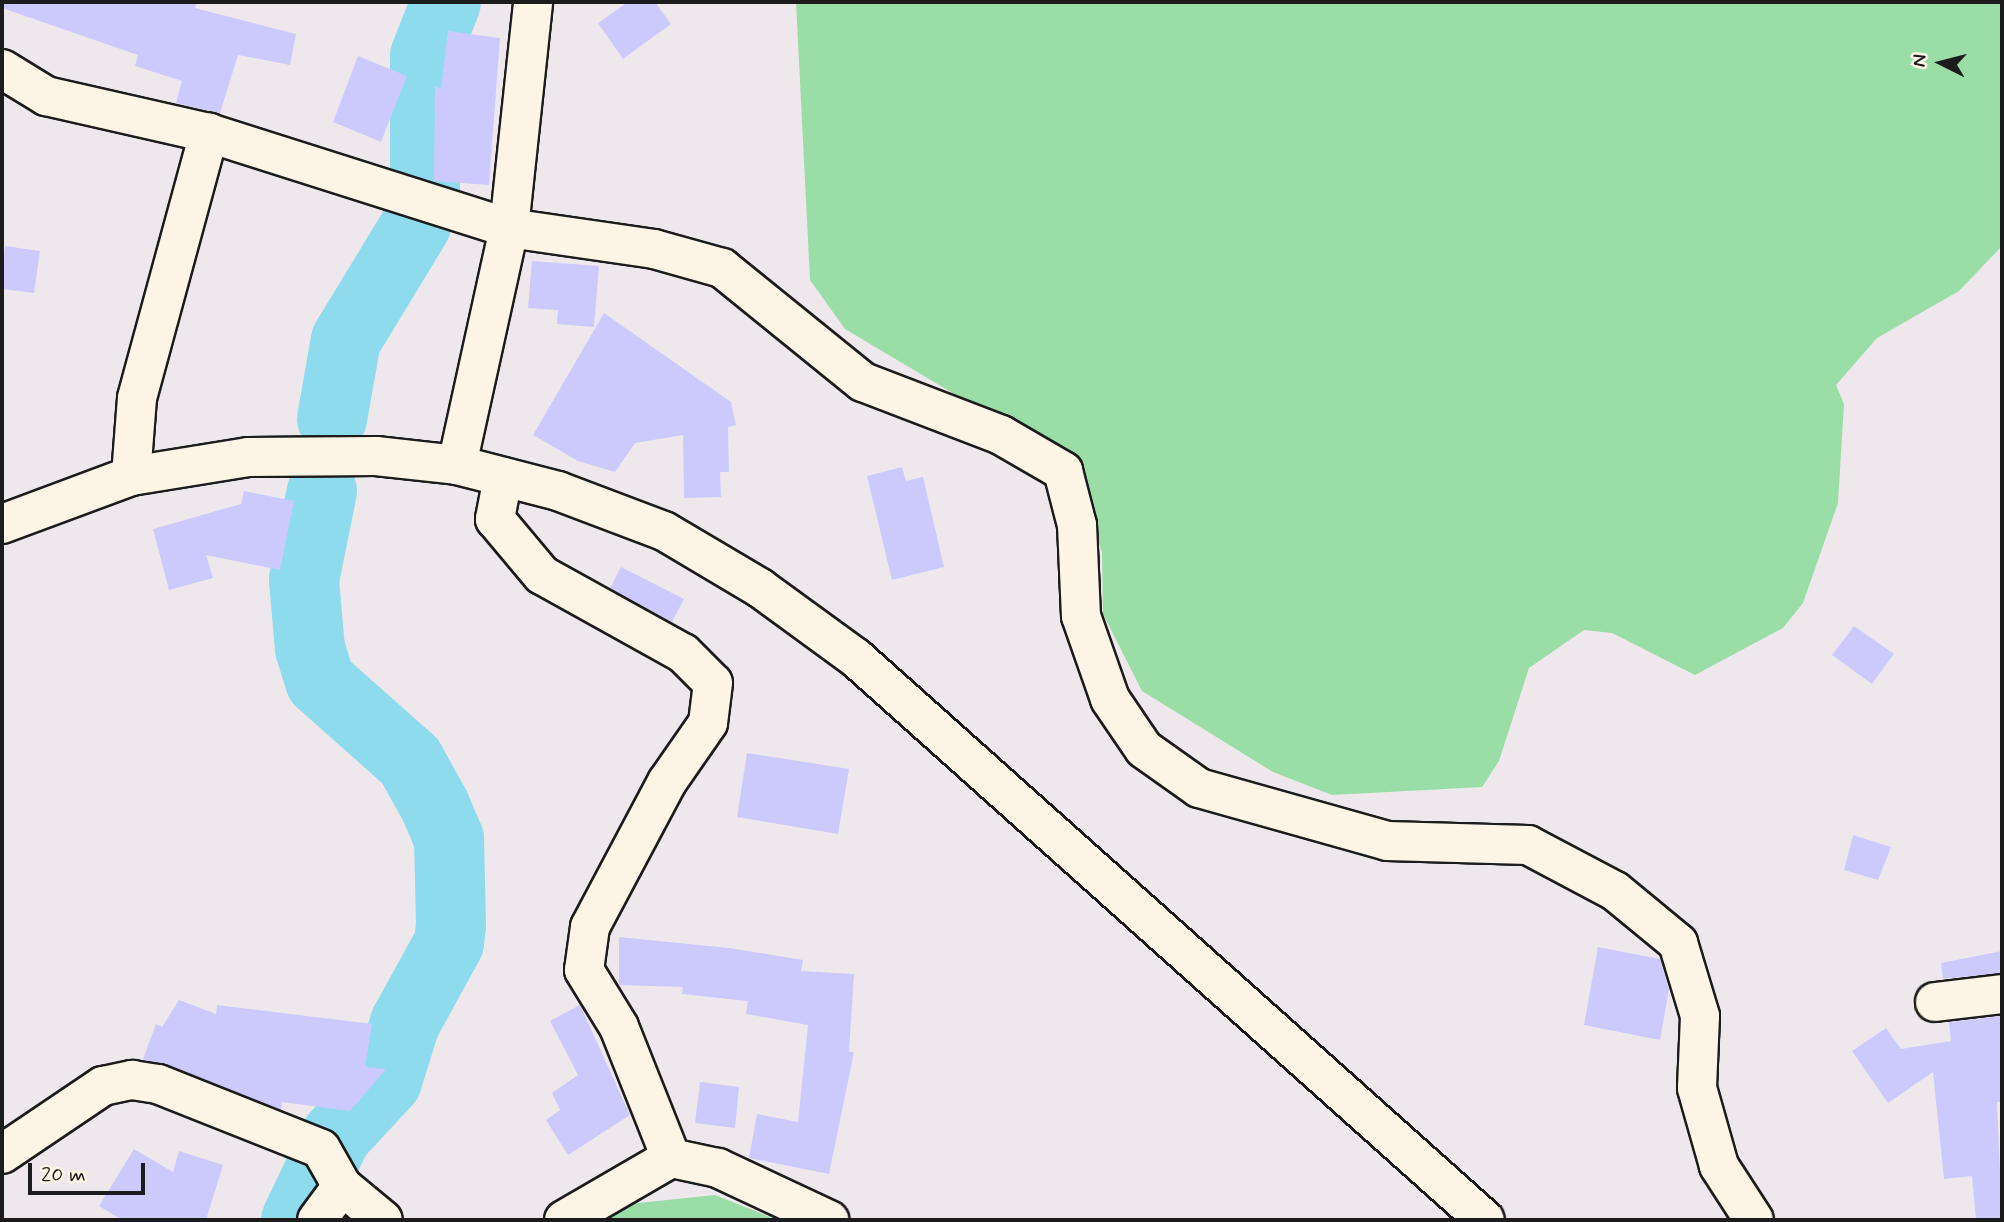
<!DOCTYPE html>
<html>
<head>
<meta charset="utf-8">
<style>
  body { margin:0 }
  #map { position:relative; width:2004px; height:1222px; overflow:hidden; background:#eee8ec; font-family:Mynerve,sans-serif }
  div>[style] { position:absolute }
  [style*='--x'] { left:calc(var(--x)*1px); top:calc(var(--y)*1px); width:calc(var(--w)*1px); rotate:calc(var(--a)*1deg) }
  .green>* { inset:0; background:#9bdda7 }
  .river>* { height:70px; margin:-35px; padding:0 35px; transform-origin:35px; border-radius:35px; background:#8edbed }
  .building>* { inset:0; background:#cccafd }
  .roads { filter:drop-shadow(2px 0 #1c1c1c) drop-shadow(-2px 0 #1c1c1c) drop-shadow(0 2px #1c1c1c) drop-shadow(0 -2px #1c1c1c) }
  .minor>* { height:38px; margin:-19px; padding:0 19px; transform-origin:19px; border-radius:19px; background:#fcf5e5 }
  span { translate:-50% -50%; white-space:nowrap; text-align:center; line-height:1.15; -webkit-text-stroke:6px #fcf5e5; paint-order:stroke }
  .frame { position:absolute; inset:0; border:4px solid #1c1c1c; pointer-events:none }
  .north { position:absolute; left:1906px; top:28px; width:70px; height:70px; -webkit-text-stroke:5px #fcf5e5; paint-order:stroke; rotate:276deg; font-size:19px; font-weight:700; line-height:28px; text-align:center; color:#1c1c1c }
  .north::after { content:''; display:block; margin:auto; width:24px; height:32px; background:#1c1c1c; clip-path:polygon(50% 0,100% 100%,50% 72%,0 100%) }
  .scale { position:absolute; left:28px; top:1163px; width:117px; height:32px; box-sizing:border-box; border:4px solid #1c1c1c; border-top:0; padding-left:9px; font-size:21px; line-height:24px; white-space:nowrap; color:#1c1c1c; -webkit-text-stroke:5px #fcf5e5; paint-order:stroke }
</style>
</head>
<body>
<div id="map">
  <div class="green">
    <div style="clip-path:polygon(796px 2px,2002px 2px,2002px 246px,1959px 291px,1877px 338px,1836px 385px,1844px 404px,1838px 503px,1803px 603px,1783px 628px,1695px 675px,1612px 633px,1584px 630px,1529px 668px,1499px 761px,1482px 787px,1332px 795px,1273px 772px,1142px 691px,1103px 614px,1102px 552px,1070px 463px,845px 329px,810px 280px)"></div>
    <div style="clip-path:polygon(715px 1195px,778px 1220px,592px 1220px,619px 1205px)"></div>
  </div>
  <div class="river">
    <div style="--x:332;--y:419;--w:80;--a:-80"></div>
    <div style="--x:346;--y:340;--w:135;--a:-58.7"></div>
    <div style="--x:416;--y:225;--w:40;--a:-77"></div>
    <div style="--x:425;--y:186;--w:130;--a:-90"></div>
    <div style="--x:425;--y:56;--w:58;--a:-68.7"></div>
    <div style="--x:296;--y:1220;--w:93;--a:-64.5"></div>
    <div style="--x:336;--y:1136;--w:75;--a:-47.2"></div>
    <div style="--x:387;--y:1081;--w:61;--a:-72.8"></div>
    <div style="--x:405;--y:1023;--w:91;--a:-61.2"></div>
    <div style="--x:449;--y:943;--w:18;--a:-84"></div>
    <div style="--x:451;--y:925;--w:86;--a:-91.3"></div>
    <div style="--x:449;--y:839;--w:36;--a:-113"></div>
    <div style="--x:435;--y:806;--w:51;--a:-119.1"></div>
    <div style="--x:410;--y:761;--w:120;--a:-138.4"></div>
    <div style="--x:320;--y:681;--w:34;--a:-107"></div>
    <div style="--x:310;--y:649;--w:69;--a:-95"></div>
    <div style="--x:304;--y:580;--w:91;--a:-78.6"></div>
  </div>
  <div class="building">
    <div style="clip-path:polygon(2px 2px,197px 2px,195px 8px,296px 34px,290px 65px,238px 55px,220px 113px,176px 103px,182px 81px,135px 66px,138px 55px,2px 8px)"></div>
    <div style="clip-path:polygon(628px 2px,655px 2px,671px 24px,623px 59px,598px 23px)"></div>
    <div style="clip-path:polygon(448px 31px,500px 38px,489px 185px,434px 181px,435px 86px,441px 89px)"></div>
    <div style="clip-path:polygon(358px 56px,407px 76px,381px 142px,333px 122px)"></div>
    <div style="clip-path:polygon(5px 246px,40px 251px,34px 293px,2px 289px)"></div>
    <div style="clip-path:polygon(532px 261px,599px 266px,594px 327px,557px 324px,558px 310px,528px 308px)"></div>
    <div style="clip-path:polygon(604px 313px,731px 402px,736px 425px,728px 427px,729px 472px,720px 472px,721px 497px,684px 498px,683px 435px,635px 443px,615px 472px,578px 461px,533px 435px)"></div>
    <div style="clip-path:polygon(902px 467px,906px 481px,923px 477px,944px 567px,892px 580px,867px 476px)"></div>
    <div style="clip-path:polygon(244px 491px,294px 501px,280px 570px,206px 555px,213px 578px,169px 590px,153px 529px,241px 504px)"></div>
    <div style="clip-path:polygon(621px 567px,684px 599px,672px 622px,610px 588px)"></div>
    <div style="clip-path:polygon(1854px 626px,1894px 654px,1872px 684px,1832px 655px)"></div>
    <div style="clip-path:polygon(747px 753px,849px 769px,838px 834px,737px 817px)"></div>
    <div style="clip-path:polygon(1853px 835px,1891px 847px,1878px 880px,1844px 870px)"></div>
    <div style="clip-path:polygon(619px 937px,729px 948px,803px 960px,801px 971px,854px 974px,849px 1052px,854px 1052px,829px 1174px,749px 1158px,757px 1114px,798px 1122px,808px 1025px,746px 1014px,748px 1001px,682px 994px,683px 987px,619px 985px)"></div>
    <div style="clip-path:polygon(1598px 947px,1660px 959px,1669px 989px,1660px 1040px,1584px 1025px)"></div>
    <div style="clip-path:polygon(2002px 951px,2002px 973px,1943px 979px,1941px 963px)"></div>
    <div style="clip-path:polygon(179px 1000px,216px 1014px,217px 1005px,372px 1024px,365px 1067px,386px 1069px,350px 1111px,282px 1102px,281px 1110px,143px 1059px,156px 1024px,162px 1027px)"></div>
    <div style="clip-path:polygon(580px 1005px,630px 1115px,568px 1155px,546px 1120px,560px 1110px,552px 1093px,578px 1075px,550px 1021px)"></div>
    <div style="clip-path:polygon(2002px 1016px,2002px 1102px,1997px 1102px,2002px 1220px,1976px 1220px,1972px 1176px,1944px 1179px,1933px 1072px,1888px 1103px,1852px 1051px,1886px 1028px,1901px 1049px,1951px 1041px,1949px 1022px)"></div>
    <div style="clip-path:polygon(700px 1082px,739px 1087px,735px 1128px,695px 1123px)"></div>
    <div style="clip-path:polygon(134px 1149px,173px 1172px,179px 1151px,223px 1165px,206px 1220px,122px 1220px,99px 1206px)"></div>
  </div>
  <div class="roads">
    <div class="minor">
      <div style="--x:2;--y:69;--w:52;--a:31.5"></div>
      <div style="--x:46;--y:96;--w:167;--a:12.8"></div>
      <div style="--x:209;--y:133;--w:315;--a:17.6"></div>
      <div style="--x:509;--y:228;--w:147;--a:8.2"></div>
      <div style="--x:654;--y:249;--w:71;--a:15.6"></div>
      <div style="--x:722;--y:268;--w:181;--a:39"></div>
      <div style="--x:863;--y:382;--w:148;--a:21"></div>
      <div style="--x:1001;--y:435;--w:72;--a:30.1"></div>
      <div style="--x:1063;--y:471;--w:56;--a:75.5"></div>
      <div style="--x:1077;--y:525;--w:91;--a:87.5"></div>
      <div style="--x:1081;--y:616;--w:88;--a:70.7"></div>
      <div style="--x:1110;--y:699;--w:60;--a:55.8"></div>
      <div style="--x:1144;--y:749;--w:67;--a:35.3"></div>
      <div style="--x:1199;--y:788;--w:195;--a:15.7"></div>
      <div style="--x:1387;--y:841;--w:141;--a:1.6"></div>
      <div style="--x:1528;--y:845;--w:98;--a:27.9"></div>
      <div style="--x:1615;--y:891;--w:82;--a:39.5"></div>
      <div style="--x:1678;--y:943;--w:76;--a:73.2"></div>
      <div style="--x:1700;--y:1016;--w:72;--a:92.4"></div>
      <div style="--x:1697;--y:1088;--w:81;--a:74.2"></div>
      <div style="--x:1719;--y:1166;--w:64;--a:57.1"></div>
      <div style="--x:457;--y:465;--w:243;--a:-77.6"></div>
      <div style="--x:509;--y:228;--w:227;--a:-83.9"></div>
      <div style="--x:131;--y:476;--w:78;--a:-85.6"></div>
      <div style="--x:137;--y:398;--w:275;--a:-74.8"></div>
      <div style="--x:503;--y:477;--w:43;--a:100.8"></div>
      <div style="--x:495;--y:519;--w:73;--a:50"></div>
      <div style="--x:542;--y:575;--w:161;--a:29"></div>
      <div style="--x:683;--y:653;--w:42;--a:45"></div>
      <div style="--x:713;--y:683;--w:40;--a:97.1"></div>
      <div style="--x:708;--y:723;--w:72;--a:124.8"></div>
      <div style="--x:667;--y:782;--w:164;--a:118"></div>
      <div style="--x:590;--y:927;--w:43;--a:97.9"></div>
      <div style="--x:584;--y:970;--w:67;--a:58.4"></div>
      <div style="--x:619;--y:1027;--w:141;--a:68.3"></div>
      <div style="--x:2;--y:524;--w:138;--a:-20.4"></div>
      <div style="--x:131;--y:476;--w:119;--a:-9.2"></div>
      <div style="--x:248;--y:457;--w:128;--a:-0.4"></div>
      <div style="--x:376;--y:456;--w:81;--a:6.3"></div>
      <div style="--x:457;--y:465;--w:104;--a:14.4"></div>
      <div style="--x:558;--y:491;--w:113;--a:20.7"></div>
      <div style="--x:664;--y:531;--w:112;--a:30.7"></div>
      <div style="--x:760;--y:588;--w:119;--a:36.1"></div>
      <div style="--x:856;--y:658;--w:843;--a:41.78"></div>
      <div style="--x:1935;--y:1002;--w:67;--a:-6.8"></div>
      <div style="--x:2;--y:1154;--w:122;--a:-34"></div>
      <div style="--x:103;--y:1086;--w:30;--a:-12"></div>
      <div style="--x:132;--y:1080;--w:26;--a:9"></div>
      <div style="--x:158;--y:1084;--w:175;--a:21.7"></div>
      <div style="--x:321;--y:1149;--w:43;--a:60.4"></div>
      <div style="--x:342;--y:1186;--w:53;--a:39.7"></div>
      <div style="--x:317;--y:1220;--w:42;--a:-53.7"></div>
      <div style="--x:564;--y:1220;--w:124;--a:-30.1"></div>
      <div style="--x:671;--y:1158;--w:48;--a:12"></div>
      <div style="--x:718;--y:1168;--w:123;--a:25.1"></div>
    </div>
  </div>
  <div class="frame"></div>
  <div class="north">N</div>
  <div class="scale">20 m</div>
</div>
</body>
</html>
